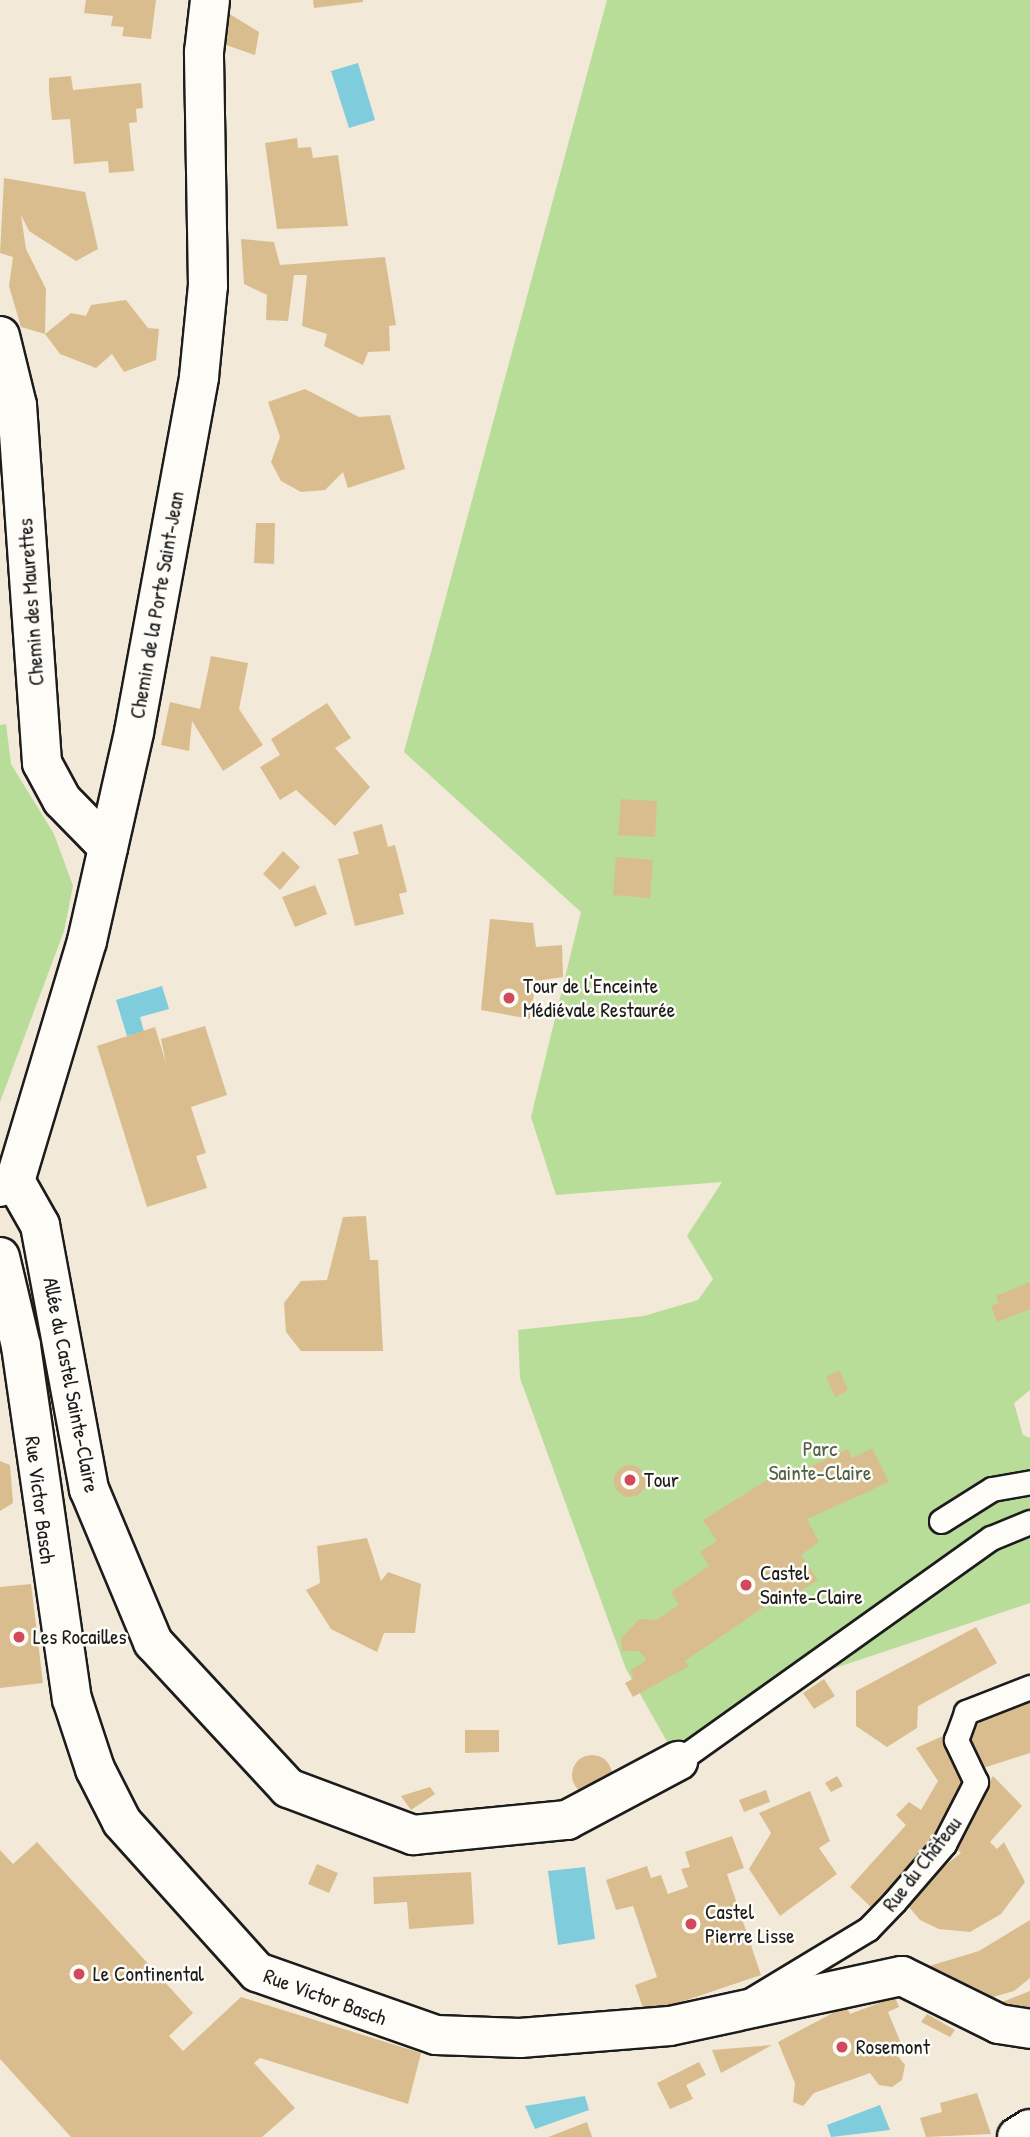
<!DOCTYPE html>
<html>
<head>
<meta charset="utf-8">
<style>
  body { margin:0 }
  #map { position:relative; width:1030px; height:2137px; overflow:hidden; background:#f2e9d8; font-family:"Patrick Hand",sans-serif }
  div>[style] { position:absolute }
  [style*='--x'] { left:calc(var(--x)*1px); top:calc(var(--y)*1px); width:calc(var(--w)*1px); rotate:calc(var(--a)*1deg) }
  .green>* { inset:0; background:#b7dd98 }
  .water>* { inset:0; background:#7fccdd }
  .building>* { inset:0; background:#dabd8e }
  .round { border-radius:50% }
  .roads { filter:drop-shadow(2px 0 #1c1c1c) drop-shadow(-2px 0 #1c1c1c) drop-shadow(0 2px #1c1c1c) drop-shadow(0 -2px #1c1c1c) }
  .lane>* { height:23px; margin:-11.5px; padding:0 11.5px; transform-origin:11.5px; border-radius:11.5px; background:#fdfcf7 }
  .street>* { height:38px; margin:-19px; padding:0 19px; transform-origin:19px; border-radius:19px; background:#fdfcf7 }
  .dots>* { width:19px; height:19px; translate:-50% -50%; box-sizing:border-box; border:4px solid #fdfcf7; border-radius:50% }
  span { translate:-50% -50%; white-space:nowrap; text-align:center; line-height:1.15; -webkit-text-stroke:5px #fdfcf7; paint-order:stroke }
  .street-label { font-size:21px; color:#1c1c1c }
  .poi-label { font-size:21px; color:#1c1c1c }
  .left { translate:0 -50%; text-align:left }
  .park-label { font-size:21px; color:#526047 }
</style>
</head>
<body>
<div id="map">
  <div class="green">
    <div style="clip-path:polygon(607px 0,1030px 0,1030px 1390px,1014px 1403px,1023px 1435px,1030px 1438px,1030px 1603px,820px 1673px,678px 1761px,626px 1669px,520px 1378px,518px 1330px,644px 1316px,698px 1300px,713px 1279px,687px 1236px,722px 1182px,556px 1195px,531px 1117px,581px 912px,404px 752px)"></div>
    <div style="clip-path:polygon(6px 724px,11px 764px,54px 834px,73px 886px,64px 931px,0 1102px,0 725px)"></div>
  </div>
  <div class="water">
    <div style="clip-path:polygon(358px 63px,375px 120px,349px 128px,331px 71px)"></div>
    <div style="clip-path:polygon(162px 986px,169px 1009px,140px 1017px,144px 1032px,127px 1036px,116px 1000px)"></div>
    <div style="clip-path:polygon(585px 1867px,595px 1939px,558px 1945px,548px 1871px)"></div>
    <div style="clip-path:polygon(585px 2096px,589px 2110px,535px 2129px,525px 2106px)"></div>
    <div style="clip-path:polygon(880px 2105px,890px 2130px,831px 2137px,827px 2125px)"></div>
  </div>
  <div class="building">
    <div style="clip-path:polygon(86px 0,156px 0,151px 39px,122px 36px,124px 27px,111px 26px,113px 16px,84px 13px)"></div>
    <div style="clip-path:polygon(313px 0,363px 0,363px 2px,314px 8px)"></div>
    <div style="clip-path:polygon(228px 13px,259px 32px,255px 55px,226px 45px)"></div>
    <div style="clip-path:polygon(71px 76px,73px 90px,141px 83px,143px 108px,136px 109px,137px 122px,129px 123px,134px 171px,109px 173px,108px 161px,74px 164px,70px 119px,52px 120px,49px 91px,49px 78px)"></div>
    <div style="clip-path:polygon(297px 138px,298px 148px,311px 147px,313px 158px,338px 155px,348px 226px,277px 229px,265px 143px)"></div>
    <div style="clip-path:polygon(4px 178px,85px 192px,98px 249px,76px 261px,29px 231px,21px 215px,26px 249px,46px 289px,45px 334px,71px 313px,86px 316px,91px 305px,126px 300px,148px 328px,159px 329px,156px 360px,124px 372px,112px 354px,96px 368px,60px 354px,45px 334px,21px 327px,9px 286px,13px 257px,0 253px)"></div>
    <div style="clip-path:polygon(241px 239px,274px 242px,280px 265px,385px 257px,396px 325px,389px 326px,390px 351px,368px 352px,363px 365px,324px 346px,327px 334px,302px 326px,307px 275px,294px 275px,288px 321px,266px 320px,267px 295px,244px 284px)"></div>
    <div style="clip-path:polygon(305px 389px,359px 417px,390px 415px,405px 469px,348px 488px,343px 472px,325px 490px,301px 492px,281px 481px,271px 462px,280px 437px,268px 402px)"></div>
    <div style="clip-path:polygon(256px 523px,275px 523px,274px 564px,254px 563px)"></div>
    <div style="clip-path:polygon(211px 656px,248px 663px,239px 709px,263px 745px,223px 771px,192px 721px,189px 751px,161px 745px,170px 702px,200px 709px)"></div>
    <div style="clip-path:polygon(327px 703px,351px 738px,335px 748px,370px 787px,335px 826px,296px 790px,280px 800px,260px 767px,280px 755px,271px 739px)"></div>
    <div style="clip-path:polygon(621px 799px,657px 801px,655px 837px,618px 835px)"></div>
    <div style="clip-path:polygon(382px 824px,388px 847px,395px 845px,407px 892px,399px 894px,404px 914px,355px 926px,338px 859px,359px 854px,353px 832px)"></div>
    <div style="clip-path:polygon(283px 851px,300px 867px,280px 890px,263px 874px)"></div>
    <div style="clip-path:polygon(616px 857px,653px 860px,650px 898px,613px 895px)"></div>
    <div style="clip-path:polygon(315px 885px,327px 914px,295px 927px,282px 897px)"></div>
    <div style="clip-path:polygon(490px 919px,533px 923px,536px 947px,562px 945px,563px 977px,536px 981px,530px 1019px,481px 1010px)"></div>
    <div style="clip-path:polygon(205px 1026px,227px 1095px,191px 1107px,206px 1153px,196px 1156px,207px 1188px,147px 1207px,97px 1046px,155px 1027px,166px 1063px,161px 1039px)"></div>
    <div style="clip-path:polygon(366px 1216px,370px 1260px,378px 1260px,383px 1351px,301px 1351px,286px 1332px,284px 1303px,301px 1281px,327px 1280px,343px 1217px)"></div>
    <div style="clip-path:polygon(1030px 1282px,1030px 1309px,997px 1322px,991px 1306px,999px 1303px,996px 1296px)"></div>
    <div style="clip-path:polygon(839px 1370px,848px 1390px,835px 1397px,826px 1377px)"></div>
    <div style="clip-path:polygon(872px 1448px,889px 1482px,807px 1519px,819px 1542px,801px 1555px,818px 1580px,793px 1596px,789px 1590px,685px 1661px,689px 1666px,633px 1697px,625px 1683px,634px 1678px,630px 1671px,647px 1660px,639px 1651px,622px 1651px,621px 1639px,639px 1619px,656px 1620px,679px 1605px,671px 1592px,709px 1566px,700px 1552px,717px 1541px,703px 1520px,780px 1472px,784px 1479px,848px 1449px,852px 1458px)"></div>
    <div style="clip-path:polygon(0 1461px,10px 1465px,13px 1503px,0 1511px)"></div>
    <div class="round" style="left:614px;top:1465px;width:32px;height:32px"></div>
    <div style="clip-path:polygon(367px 1538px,381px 1581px,388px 1572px,421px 1584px,415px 1633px,384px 1633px,377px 1652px,331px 1629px,306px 1590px,320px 1583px,317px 1546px)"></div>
    <div style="clip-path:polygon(31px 1584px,43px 1683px,0 1688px,0 1587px)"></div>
    <div style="clip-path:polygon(976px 1627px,997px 1663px,918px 1706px,917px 1728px,887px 1747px,856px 1726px,856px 1691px)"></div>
    <div style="clip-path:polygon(824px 1679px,835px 1696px,814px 1709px,803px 1693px)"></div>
    <div style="clip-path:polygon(1030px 1695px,1030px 1753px,983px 1768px,969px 1733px,983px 1719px)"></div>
    <div style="clip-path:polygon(465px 1730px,499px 1730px,499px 1752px,465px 1753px)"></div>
    <div style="clip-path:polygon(945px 1735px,968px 1775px,944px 1830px,874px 1910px,850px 1887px,906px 1825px,896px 1815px,909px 1802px,921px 1810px,938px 1781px,916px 1748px)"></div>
    <div class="round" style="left:572px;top:1755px;width:40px;height:40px"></div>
    <div style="clip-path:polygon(837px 1776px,843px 1786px,831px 1792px,825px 1783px)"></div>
    <div style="clip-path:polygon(993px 1776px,1022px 1806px,990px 1842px,997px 1849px,1004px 1842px,1025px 1882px,1001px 1914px,970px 1932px,939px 1929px,920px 1920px,902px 1899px,961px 1853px,953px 1845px)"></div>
    <div style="clip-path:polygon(430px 1787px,435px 1794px,411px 1810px,401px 1796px)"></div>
    <div style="clip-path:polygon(766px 1790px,770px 1802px,744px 1812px,739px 1800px)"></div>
    <div style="clip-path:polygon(810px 1791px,830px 1841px,819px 1848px,837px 1874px,780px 1916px,749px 1869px,771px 1833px,759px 1813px)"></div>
    <div style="clip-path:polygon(732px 1836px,744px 1868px,727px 1874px,761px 1975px,645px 2014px,635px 1985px,657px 1977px,633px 1906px,616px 1910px,606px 1880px,647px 1866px,651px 1878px,661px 1875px,668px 1894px,688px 1887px,681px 1869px,690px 1867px,685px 1852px)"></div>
    <div style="clip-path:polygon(37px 1842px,193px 2013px,169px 2036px,183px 2051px,241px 1997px,421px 2053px,408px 2104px,260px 2058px,254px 2063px,295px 2108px,262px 2137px,71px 2137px,0 2059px,0 1850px,13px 1864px)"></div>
    <div style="clip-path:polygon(317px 1864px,338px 1873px,329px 1893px,308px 1884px)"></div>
    <div style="clip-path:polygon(471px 1872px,474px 1924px,409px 1929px,407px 1902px,374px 1904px,373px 1877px)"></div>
    <div style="clip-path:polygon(1030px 1920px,1030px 1978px,1014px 1991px,979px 2001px,926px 1967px,979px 1951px)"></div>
    <div style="clip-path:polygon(1030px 1991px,1030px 2021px,1011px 2018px,1002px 2002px)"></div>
    <div style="clip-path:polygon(895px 1997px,899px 2007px,888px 2012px,905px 2053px,898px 2056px,905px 2065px,902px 2080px,892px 2087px,879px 2085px,870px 2073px,814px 2093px,803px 2106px,793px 2102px,795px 2083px,778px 2042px,846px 2006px,850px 2014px)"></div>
    <div style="clip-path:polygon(927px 2014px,955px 2030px,950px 2037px,921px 2022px)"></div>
    <div style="clip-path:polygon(772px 2045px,721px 2073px,712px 2050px)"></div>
    <div style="clip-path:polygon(699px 2062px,706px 2075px,686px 2085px,693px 2099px,670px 2109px,657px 2083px)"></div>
    <div style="clip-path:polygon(977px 2093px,991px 2134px,926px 2137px,920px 2118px,942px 2112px,940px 2103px)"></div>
    <div style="clip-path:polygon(587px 2122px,592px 2137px,548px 2137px)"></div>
  </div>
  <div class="roads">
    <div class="lane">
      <div style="--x:941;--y:1521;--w:60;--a:-32.1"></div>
      <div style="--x:992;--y:1489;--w:39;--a:-10"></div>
      <div style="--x:678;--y:1761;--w:384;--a:-35.5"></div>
      <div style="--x:991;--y:1538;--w:42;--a:-22.3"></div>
      <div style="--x:747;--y:2002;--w:141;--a:-31.1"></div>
      <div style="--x:868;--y:1929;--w:37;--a:-46"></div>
      <div style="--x:894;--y:1902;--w:77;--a:-49.2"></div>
      <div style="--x:944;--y:1844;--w:70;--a:-62.7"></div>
      <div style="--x:976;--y:1782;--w:47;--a:-115.5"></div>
      <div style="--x:956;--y:1740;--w:30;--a:-70"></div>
      <div style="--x:966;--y:1712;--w:69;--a:-21.3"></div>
    </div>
    <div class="street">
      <div style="--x:0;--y:336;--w:71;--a:76.2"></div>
      <div style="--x:17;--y:405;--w:359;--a:86"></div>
      <div style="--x:42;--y:763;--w:42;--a:61.6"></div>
      <div style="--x:62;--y:800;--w:66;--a:45.6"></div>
      <div style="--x:15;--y:1181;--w:51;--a:60.4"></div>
      <div style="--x:40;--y:1225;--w:269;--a:79.5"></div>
      <div style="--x:89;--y:1489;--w:166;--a:67.3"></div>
      <div style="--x:153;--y:1642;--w:199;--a:47.2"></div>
      <div style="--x:288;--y:1788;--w:134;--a:20.6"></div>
      <div style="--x:413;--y:1835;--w:155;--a:-5.6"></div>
      <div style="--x:567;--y:1820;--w:126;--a:-28"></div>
      <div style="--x:0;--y:1187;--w:16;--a:-22"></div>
      <div style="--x:15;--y:1181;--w:251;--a:-73.3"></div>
      <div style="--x:87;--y:941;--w:214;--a:-77.3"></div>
      <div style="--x:134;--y:732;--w:361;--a:-79.6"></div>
      <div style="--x:199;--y:377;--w:91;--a:-84.4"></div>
      <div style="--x:208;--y:286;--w:234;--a:-91"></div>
      <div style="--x:204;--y:52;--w:52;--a:-83.4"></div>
      <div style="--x:0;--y:1257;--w:91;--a:76.7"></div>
      <div style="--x:21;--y:1346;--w:357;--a:81.8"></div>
      <div style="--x:72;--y:1699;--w:74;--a:71.8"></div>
      <div style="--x:95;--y:1769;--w:59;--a:63"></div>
      <div style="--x:122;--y:1822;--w:202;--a:48"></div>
      <div style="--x:257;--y:1972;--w:190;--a:19.4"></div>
      <div style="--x:436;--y:2035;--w:84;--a:2"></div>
      <div style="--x:520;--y:2038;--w:150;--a:-4.6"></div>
      <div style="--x:670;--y:2026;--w:237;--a:-12.2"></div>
      <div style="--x:902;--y:1976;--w:108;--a:26.3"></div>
      <div style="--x:999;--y:2024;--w:31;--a:9"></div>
      <div style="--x:1017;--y:2137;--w:15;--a:-32"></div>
    </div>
  </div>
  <div class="dots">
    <div style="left:509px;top:998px;background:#d1495b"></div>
    <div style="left:630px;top:1480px;background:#d1495b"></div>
    <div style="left:746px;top:1585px;background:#d1495b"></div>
    <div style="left:19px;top:1637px;background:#d1495b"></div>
    <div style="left:691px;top:1924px;background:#d1495b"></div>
    <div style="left:79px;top:1974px;background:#d1495b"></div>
    <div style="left:842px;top:2047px;background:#d1495b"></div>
  </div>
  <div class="street-label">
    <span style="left:31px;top:602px;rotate:-94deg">Chemin des Maurettes</span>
    <span style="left:157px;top:605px;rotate:-80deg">Chemin de la Porte Saint-Jean</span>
    <span style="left:71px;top:1385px;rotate:79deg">Allée du Castel Sainte-Claire</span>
    <span style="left:40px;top:1500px;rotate:83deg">Rue Victor Basch</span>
    <span style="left:922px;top:1864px;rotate:-52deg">Rue du Château</span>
    <span style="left:325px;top:1997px;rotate:20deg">Rue Victor Basch</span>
  </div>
  <div class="poi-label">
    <span class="left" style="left:523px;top:998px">Tour de l'Enceinte<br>Médiévale Restaurée</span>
    <span class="left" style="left:644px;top:1480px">Tour</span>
    <span class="left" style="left:760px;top:1585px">Castel<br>Sainte-Claire</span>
    <span class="left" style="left:33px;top:1637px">Les Rocailles</span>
    <span class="left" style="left:705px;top:1924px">Castel<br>Pierre Lisse</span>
    <span class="left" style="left:93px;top:1974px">Le Continental</span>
    <span class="left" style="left:856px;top:2047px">Rosemont</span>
  </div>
  <div class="park-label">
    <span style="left:820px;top:1461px">Parc<br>Sainte-Claire</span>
  </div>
</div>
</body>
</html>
